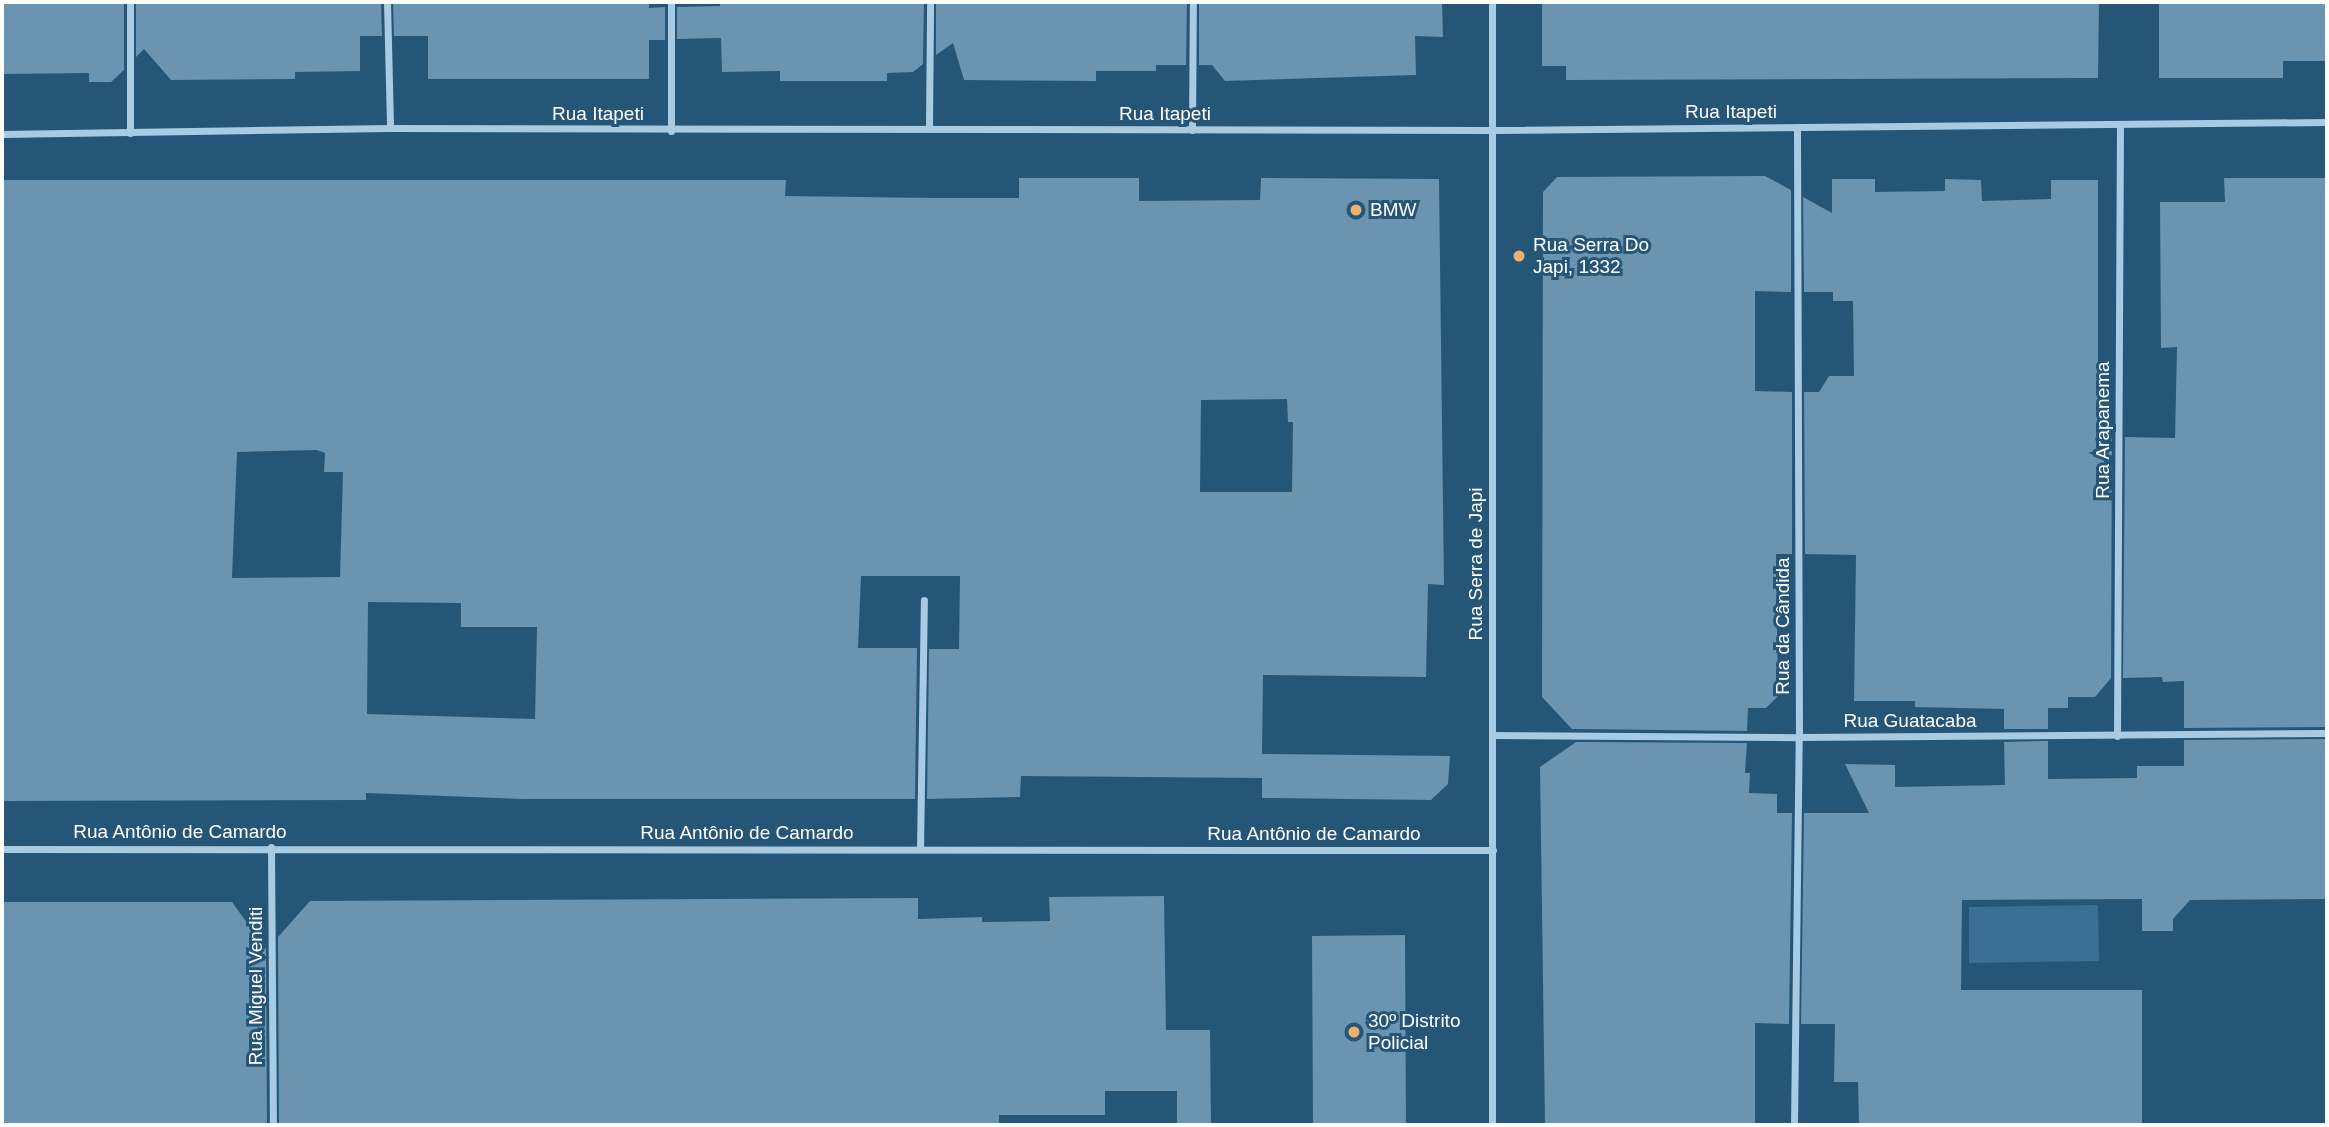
<!DOCTYPE html>
<html>
<head>
<meta charset="utf-8">
<style>
  body { margin:0 }
  #map { position:relative; width:2329px; height:1127px; overflow:hidden; background:#255677; font-family:Helvetica,sans-serif }
  div>[style] { position:absolute }
  [style*='--x'] { left:calc(var(--x)*1px); top:calc(var(--y)*1px); width:calc(var(--w)*1px); rotate:calc(var(--a)*1deg) }
  .green>* { inset:0; background:#397094 }
  .building>* { inset:0; background:#6a94af }
  .minor>* { height:7px; margin:-3.5px; padding:0 3.5px; transform-origin:3.5px; border-radius:3.5px; background:#a6cbe3 }
  .dots>* { width:19px; height:19px; translate:-50% -50%; box-sizing:border-box; border:4px solid #255677; border-radius:50% }
  span { translate:-50% -50%; white-space:nowrap; text-align:center; line-height:1.15; -webkit-text-stroke:6px #255677; paint-order:stroke }
  .street-label { font-size:19px; color:#fff }
  .poi-label { font-size:19px; color:#fff }
  .left { translate:0 -50%; text-align:left }
  .frame { position:absolute; inset:0; border:4px solid #fff; pointer-events:none }
</style>
</head>
<body>
<div id="map">
  <div class="green">
    <div style="clip-path:polygon(2098px 905px,2099px 961px,1969px 963px,1969px 907px)"></div>
  </div>
  <div class="building">
    <div style="clip-path:polygon(2px 2px,124px 2px,124px 70px,111px 82px,89px 82px,89px 73px,2px 74px)"></div>
    <div style="clip-path:polygon(136px 2px,381px 2px,382px 36px,360px 36px,360px 71px,295px 72px,295px 79px,171px 80px,144px 49px,136px 57px)"></div>
    <div style="clip-path:polygon(393px 2px,649px 2px,649px 8px,665px 7px,665px 40px,649px 40px,649px 79px,428px 79px,428px 36px,394px 36px)"></div>
    <div style="clip-path:polygon(720px 2px,924px 2px,923px 64px,913px 72px,887px 73px,887px 81px,780px 81px,780px 71px,722px 72px,721px 38px,677px 39px,677px 7px,720px 6px)"></div>
    <div style="clip-path:polygon(936px 2px,1187px 2px,1186px 65px,1156px 65px,1156px 71px,1096px 71px,1096px 81px,964px 80px,953px 43px,936px 55px)"></div>
    <div style="clip-path:polygon(1199px 2px,1442px 2px,1443px 37px,1415px 36px,1416px 75px,1225px 81px,1212px 65px,1199px 65px)"></div>
    <div style="clip-path:polygon(1542px 2px,2099px 2px,2098px 78px,1566px 80px,1566px 66px,1542px 66px)"></div>
    <div style="clip-path:polygon(2159px 2px,2327px 2px,2327px 61px,2283px 61px,2283px 78px,2159px 78px)"></div>
    <div style="clip-path:polygon(1765px 176px,1791px 190px,1791px 292px,1755px 291px,1755px 391px,1792px 392px,1792px 554px,1776px 554px,1778px 696px,1766px 708px,1748px 708px,1747px 731px,1572px 729px,1542px 697px,1543px 192px,1557px 177px)"></div>
    <div style="clip-path:polygon(evenodd,1019px 178px,1139px 178px,1139px 201px,1260px 200px,1261px 178px,1439px 179px,1444px 585px,1428px 584px,1426px 677px,1263px 675px,1262px 754px,1450px 756px,1448px 784px,1431px 800px,1262px 798px,1262px 770px,1262px 778px,1021px 776px,1020px 797px,927px 799px,929px 649px,959px 649px,960px 576px,861px 576px,858px 648px,917px 648px,915px 799px,523px 799px,366px 793px,366px 800px,2px 801px,2px 180px,786px 180px,785px 196px,934px 198px,1019px 198px,1019px 178px,1287px 399px,1288px 422px,1293px 422px,1292px 492px,1200px 492px,1201px 400px,1287px 399px,1019px 178px,317px 450px,325px 453px,324px 472px,343px 472px,340px 577px,232px 578px,237px 452px,317px 450px,1019px 178px,368px 602px,461px 603px,461px 627px,537px 627px,535px 719px,367px 714px,368px 602px)"></div>
    <div style="clip-path:polygon(2224px 178px,2327px 178px,2327px 727px,2184px 728px,2184px 681px,2163px 682px,2162px 677px,2123px 678px,2125px 437px,2175px 438px,2177px 347px,2161px 348px,2160px 202px,2225px 202px)"></div>
    <div style="clip-path:polygon(1832px 179px,1875px 179px,1875px 192px,1945px 191px,1945px 179px,1981px 180px,1982px 201px,2051px 199px,2051px 180px,2098px 180px,2098px 437px,2112px 437px,2111px 678px,2095px 697px,2068px 697px,2068px 708px,2048px 708px,2048px 729px,2004px 729px,2004px 709px,1915px 707px,1915px 701px,1854px 701px,1856px 555px,1805px 554px,1804px 392px,1819px 392px,1829px 376px,1854px 376px,1853px 301px,1833px 301px,1833px 292px,1804px 292px,1803px 197px,1832px 213px)"></div>
    <div style="clip-path:polygon(2327px 739px,2327px 899px,2190px 900px,2173px 919px,2173px 931px,2142px 931px,2142px 899px,1962px 900px,1961px 990px,2142px 990px,2142px 1125px,1859px 1125px,1858px 1082px,1834px 1082px,1835px 1024px,1801px 1024px,1804px 813px,1869px 813px,1845px 764px,1895px 765px,1895px 787px,2005px 785px,2004px 742px,2048px 741px,2048px 779px,2137px 778px,2137px 766px,2184px 766px,2184px 740px)"></div>
    <div style="clip-path:polygon(1576px 742px,1747px 743px,1745px 773px,1750px 773px,1749px 793px,1777px 794px,1777px 813px,1792px 813px,1789px 1024px,1755px 1023px,1755px 1125px,1545px 1125px,1540px 767px)"></div>
    <div style="clip-path:polygon(1164px 896px,1166px 1030px,1210px 1030px,1211px 1125px,1177px 1125px,1177px 1091px,1105px 1091px,1105px 1115px,999px 1115px,999px 1125px,279px 1125px,278px 937px,310px 901px,918px 898px,918px 919px,982px 917px,982px 922px,1050px 921px,1049px 897px)"></div>
    <div style="clip-path:polygon(2px 902px,232px 902px,266px 949px,267px 1125px,2px 1125px)"></div>
    <div style="clip-path:polygon(1405px 935px,1406px 1125px,1313px 1125px,1312px 936px)"></div>
  </div>
  <div class="minor">
    <div style="--x:130;--y:2;--w:131;--a:90"></div>
    <div style="--x:387;--y:2;--w:126;--a:88.6"></div>
    <div style="--x:671;--y:2;--w:129;--a:90"></div>
    <div style="--x:929;--y:127;--w:125;--a:-89.5"></div>
    <div style="--x:1192;--y:130;--w:128;--a:-89.6"></div>
    <div style="--x:2;--y:134;--w:388;--a:-0.9"></div>
    <div style="--x:390;--y:128;--w:1102;--a:0.1"></div>
    <div style="--x:1492;--y:130;--w:835;--a:-0.55"></div>
    <div style="--x:1492;--y:735;--w:307;--a:0.4"></div>
    <div style="--x:1799;--y:737;--w:528;--a:-0.43"></div>
    <div style="--x:2117;--y:736;--w:612;--a:-89.72"></div>
    <div style="--x:271;--y:847;--w:278;--a:89.6"></div>
    <div style="--x:2;--y:849;--w:1491;--a:0.04"></div>
    <div style="--x:920;--y:849;--w:249;--a:-89.1"></div>
    <div style="--x:1492;--y:1125;--w:1123;--a:-90"></div>
    <div style="--x:1794;--y:1125;--w:388;--a:-89.3"></div>
    <div style="--x:1799;--y:737;--w:610;--a:-90.19"></div>
  </div>
  <div class="dots">
    <div style="left:1356px;top:210px;background:#ecb26b"></div>
    <div style="left:1519px;top:256px;background:#ecb26b"></div>
    <div style="left:1354px;top:1032px;background:#ecb26b"></div>
  </div>
  <div class="street-label">
    <span style="left:1731px;top:112px">Rua Itapeti</span>
    <span style="left:598px;top:114px">Rua Itapeti</span>
    <span style="left:1165px;top:114px">Rua Itapeti</span>
    <span style="left:2103px;top:430px;rotate:-90deg">Rua Arapanema</span>
    <span style="left:1476px;top:564px;rotate:-90deg">Rua Serra de Japi</span>
    <span style="left:1783px;top:626px;rotate:-90deg">Rua da Cândida</span>
    <span style="left:1910px;top:721px">Rua Guatacaba</span>
    <span style="left:180px;top:832px">Rua Antônio de Camardo</span>
    <span style="left:747px;top:833px">Rua Antônio de Camardo</span>
    <span style="left:1314px;top:834px">Rua Antônio de Camardo</span>
    <span style="left:256px;top:986px;rotate:-90deg">Rua Miguel Venditi</span>
  </div>
  <div class="poi-label">
    <span class="left" style="left:1370px;top:210px">BMW</span>
    <span class="left" style="left:1533px;top:256px">Rua Serra Do<br>Japi, 1332</span>
    <span class="left" style="left:1368px;top:1032px">30º Distrito<br>Policial</span>
  </div>
  <div class="frame"></div>
</div>
</body>
</html>
